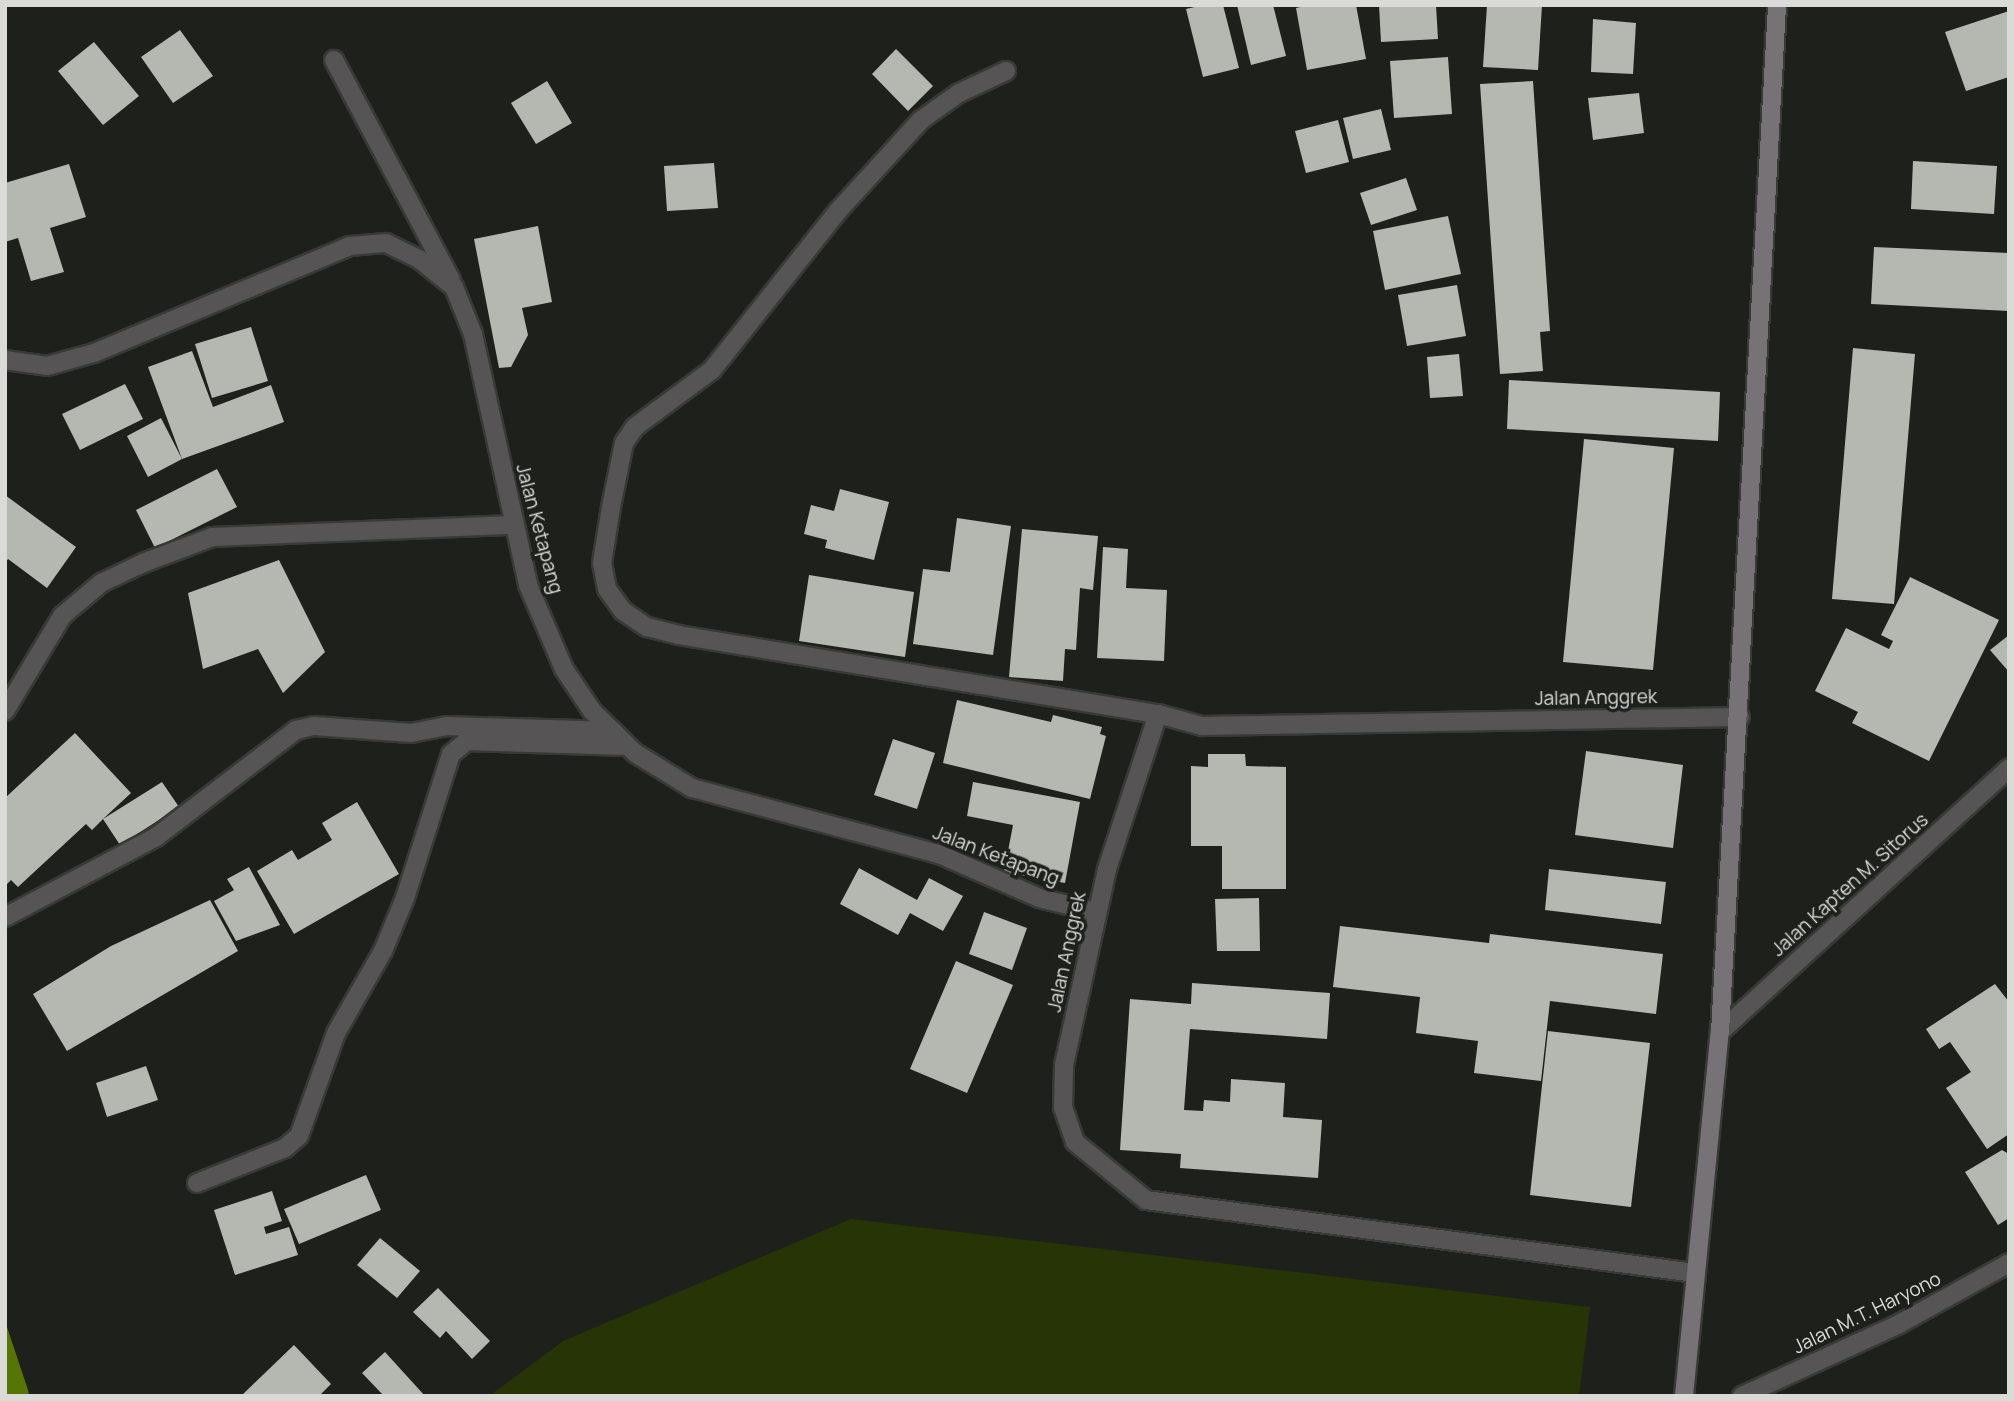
<!DOCTYPE html>
<html>
<head>
<meta charset="utf-8">
<style>
  body { margin:0 }
  #map { position:relative; width:2014px; height:1401px; overflow:hidden; background:#1e211b; font-family:Manrope,sans-serif }
  div>[style] { position:absolute }
  [style*='--x'] { left:calc(var(--x)*1px); top:calc(var(--y)*1px); width:calc(var(--w)*1px); rotate:calc(var(--a)*1deg) }
  .green>* { inset:0; background:#263406 }
  .water>* { inset:0; background:#577504 }
  .building>* { inset:0; background:#b5b8b0 }
  .roads { filter:drop-shadow(2px 0 #383b35) drop-shadow(-2px 0 #383b35) drop-shadow(0 2px #383b35) drop-shadow(0 -2px #383b35) }
  .minor>* { height:18px; margin:-9px; padding:0 9px; transform-origin:9px; border-radius:9px; background:#575456 }
  .secondary>* { height:18px; margin:-9px; padding:0 9px; transform-origin:9px; border-radius:9px; background:#767275 }
  span { translate:-50% -50%; white-space:nowrap; text-align:center; line-height:1.15; -webkit-text-stroke:7px #1e211b; paint-order:stroke }
  .street-label { font-size:19px; color:#dadbd7 }
  .frame { position:absolute; inset:0; border:7px solid #dadbd7; pointer-events:none }
</style>
</head>
<body>
<div id="map">
  <div class="green">
    <div style="clip-path:polygon(851px 1219px,1590px 1307px,1579px 1396px,489px 1396px,563px 1341px)"></div>
  </div>
  <div class="water">
    <div style="clip-path:polygon(5px 1321px,28px 1390px,29px 1396px,5px 1396px)"></div>
  </div>
  <div class="building">
    <div style="clip-path:polygon(1203px 5px,1223px 5px,1239px 68px,1203px 77px,1186px 9px)"></div>
    <div style="clip-path:polygon(1237px 5px,1273px 5px,1286px 56px,1251px 65px)"></div>
    <div style="clip-path:polygon(1309px 5px,1356px 5px,1366px 59px,1307px 70px,1296px 8px)"></div>
    <div style="clip-path:polygon(1379px 5px,1436px 5px,1438px 39px,1381px 42px)"></div>
    <div style="clip-path:polygon(1487px 5px,1542px 5px,1538px 70px,1483px 67px)"></div>
    <div style="clip-path:polygon(2009px 11px,2009px 77px,1966px 91px,1945px 32px)"></div>
    <div style="clip-path:polygon(1593px 19px,1636px 23px,1633px 74px,1591px 72px)"></div>
    <div style="clip-path:polygon(180px 30px,213px 76px,173px 103px,141px 57px)"></div>
    <div style="clip-path:polygon(94px 42px,139px 96px,103px 125px,58px 71px)"></div>
    <div style="clip-path:polygon(896px 49px,933px 86px,908px 111px,872px 74px)"></div>
    <div style="clip-path:polygon(1448px 57px,1452px 114px,1394px 118px,1390px 61px)"></div>
    <div style="clip-path:polygon(547px 81px,572px 123px,536px 144px,511px 103px)"></div>
    <div style="clip-path:polygon(1533px 81px,1550px 331px,1540px 332px,1543px 371px,1500px 374px,1480px 84px)"></div>
    <div style="clip-path:polygon(1639px 93px,1644px 133px,1593px 140px,1588px 98px)"></div>
    <div style="clip-path:polygon(1381px 109px,1391px 150px,1353px 159px,1343px 118px)"></div>
    <div style="clip-path:polygon(1338px 120px,1349px 162px,1306px 173px,1295px 131px)"></div>
    <div style="clip-path:polygon(1913px 161px,1997px 166px,1994px 214px,1911px 209px)"></div>
    <div style="clip-path:polygon(714px 163px,718px 208px,667px 211px,664px 166px)"></div>
    <div style="clip-path:polygon(69px 164px,86px 217px,50px 228px,64px 272px,31px 281px,18px 238px,5px 242px,5px 183px)"></div>
    <div style="clip-path:polygon(1406px 178px,1417px 210px,1371px 225px,1360px 193px)"></div>
    <div style="clip-path:polygon(1448px 216px,1461px 274px,1385px 290px,1373px 231px)"></div>
    <div style="clip-path:polygon(538px 226px,552px 302px,522px 308px,528px 335px,511px 367px,499px 368px,474px 239px)"></div>
    <div style="clip-path:polygon(1874px 247px,2009px 253px,2009px 311px,1871px 304px)"></div>
    <div style="clip-path:polygon(1457px 285px,1466px 336px,1407px 346px,1398px 295px)"></div>
    <div style="clip-path:polygon(251px 327px,268px 381px,212px 398px,195px 344px)"></div>
    <div style="clip-path:polygon(1853px 348px,1915px 354px,1894px 604px,1832px 599px)"></div>
    <div style="clip-path:polygon(192px 351px,213px 407px,271px 385px,284px 422px,182px 459px,148px 367px)"></div>
    <div style="clip-path:polygon(1459px 354px,1463px 396px,1430px 398px,1427px 357px)"></div>
    <div style="clip-path:polygon(1509px 380px,1720px 392px,1718px 441px,1507px 429px)"></div>
    <div style="clip-path:polygon(125px 384px,143px 419px,80px 450px,62px 414px)"></div>
    <div style="clip-path:polygon(161px 418px,182px 459px,148px 477px,127px 436px)"></div>
    <div style="clip-path:polygon(1584px 439px,1674px 448px,1653px 670px,1563px 662px)"></div>
    <div style="clip-path:polygon(217px 469px,237px 507px,155px 548px,136px 510px)"></div>
    <div style="clip-path:polygon(840px 489px,889px 502px,874px 560px,825px 548px,827px 540px,804px 534px,811px 505px,834px 511px)"></div>
    <div style="clip-path:polygon(5px 495px,76px 547px,47px 588px,8px 559px,5px 563px)"></div>
    <div style="clip-path:polygon(957px 518px,1011px 526px,993px 655px,913px 644px,923px 569px,950px 572px)"></div>
    <div style="clip-path:polygon(1022px 529px,1098px 536px,1093px 590px,1080px 588px,1076px 650px,1065px 649px,1063px 681px,1009px 677px)"></div>
    <div style="clip-path:polygon(1103px 547px,1128px 549px,1126px 588px,1167px 590px,1164px 661px,1097px 658px)"></div>
    <div style="clip-path:polygon(279px 560px,325px 652px,283px 693px,258px 649px,203px 669px,188px 593px)"></div>
    <div style="clip-path:polygon(809px 575px,914px 592px,905px 657px,799px 641px)"></div>
    <div style="clip-path:polygon(1910px 577px,1999px 620px,1929px 761px,1852px 723px,1858px 712px,1815px 691px,1846px 628px,1889px 649px,1893px 641px,1881px 635px)"></div>
    <div style="clip-path:polygon(2009px 635px,2009px 672px,1990px 650px)"></div>
    <div style="clip-path:polygon(957px 700px,1051px 722px,1053px 715px,1102px 727px,1100px 734px,1106px 736px,1090px 799px,943px 763px)"></div>
    <div style="clip-path:polygon(75px 733px,131px 793px,103px 819px,162px 782px,179px 807px,120px 845px,103px 819px,92px 830px,86px 824px,18px 887px,11px 880px,5px 886px,5px 798px)"></div>
    <div style="clip-path:polygon(893px 739px,935px 753px,917px 809px,874px 795px)"></div>
    <div style="clip-path:polygon(1586px 751px,1683px 765px,1673px 848px,1575px 835px)"></div>
    <div style="clip-path:polygon(1208px 754px,1245px 754px,1246px 766px,1286px 767px,1286px 889px,1222px 889px,1222px 846px,1191px 846px,1191px 766px,1208px 767px)"></div>
    <div style="clip-path:polygon(973px 782px,1080px 802px,1065px 883px,1004px 872px,1013px 825px,967px 816px)"></div>
    <div style="clip-path:polygon(357px 802px,399px 874px,294px 934px,257px 871px,292px 850px,298px 860px,332px 840px,322px 823px)"></div>
    <div style="clip-path:polygon(249px 867px,280px 925px,236px 941px,214px 901px,234px 890px,227px 879px)"></div>
    <div style="clip-path:polygon(859px 868px,917px 900px,929px 878px,963px 896px,943px 931px,910px 913px,898px 935px,840px 904px)"></div>
    <div style="clip-path:polygon(1549px 869px,1666px 882px,1661px 924px,1545px 910px)"></div>
    <div style="clip-path:polygon(1259px 898px,1260px 951px,1217px 951px,1215px 899px)"></div>
    <div style="clip-path:polygon(210px 900px,238px 951px,67px 1051px,33px 994px,111px 946px)"></div>
    <div style="clip-path:polygon(984px 912px,1027px 928px,1012px 970px,969px 954px)"></div>
    <div style="clip-path:polygon(1340px 926px,1489px 943px,1490px 934px,1663px 954px,1656px 1014px,1550px 1001px,1541px 1081px,1474px 1073px,1478px 1041px,1416px 1033px,1420px 997px,1333px 987px)"></div>
    <div style="clip-path:polygon(956px 961px,1013px 985px,967px 1093px,910px 1069px)"></div>
    <div style="clip-path:polygon(1192px 983px,1330px 993px,1327px 1039px,1190px 1029px,1184px 1110px,1203px 1111px,1204px 1100px,1230px 1102px,1231px 1079px,1285px 1083px,1283px 1117px,1322px 1120px,1318px 1178px,1180px 1168px,1181px 1154px,1120px 1150px,1130px 999px,1191px 1004px)"></div>
    <div style="clip-path:polygon(1995px 984px,2009px 1002px,2009px 1134px,1987px 1149px,1946px 1088px,1971px 1072px,1950px 1042px,1939px 1049px,1926px 1029px)"></div>
    <div style="clip-path:polygon(1548px 1031px,1650px 1043px,1631px 1207px,1530px 1195px)"></div>
    <div style="clip-path:polygon(146px 1066px,158px 1100px,107px 1117px,96px 1083px)"></div>
    <div style="clip-path:polygon(2002px 1150px,2009px 1154px,2009px 1218px,1998px 1225px,1965px 1172px)"></div>
    <div style="clip-path:polygon(366px 1175px,381px 1210px,299px 1244px,284px 1209px)"></div>
    <div style="clip-path:polygon(272px 1191px,282px 1221px,264px 1227px,266px 1234px,289px 1227px,298px 1255px,235px 1275px,214px 1210px)"></div>
    <div style="clip-path:polygon(380px 1238px,420px 1271px,397px 1298px,357px 1265px)"></div>
    <div style="clip-path:polygon(438px 1288px,490px 1341px,472px 1359px,446px 1331px,440px 1338px,413px 1312px)"></div>
    <div style="clip-path:polygon(294px 1345px,331px 1384px,319px 1396px,241px 1396px)"></div>
    <div style="clip-path:polygon(385px 1352px,425px 1396px,384px 1396px,362px 1373px)"></div>
  </div>
  <div class="roads">
    <div class="minor">
      <div style="--x:334;--y:60;--w:249;--a:62"></div>
      <div style="--x:1006;--y:71;--w:52;--a:154.9"></div>
      <div style="--x:959;--y:93;--w:47;--a:144.6"></div>
      <div style="--x:921;--y:120;--w:123;--a:132.4"></div>
      <div style="--x:838;--y:211;--w:203;--a:128.4"></div>
      <div style="--x:712;--y:370;--w:96;--a:143.5"></div>
      <div style="--x:635;--y:427;--w:19;--a:125"></div>
      <div style="--x:624;--y:443;--w:65;--a:101.5"></div>
      <div style="--x:611;--y:507;--w:57;--a:99.1"></div>
      <div style="--x:602;--y:563;--w:26;--a:79"></div>
      <div style="--x:607;--y:589;--w:27;--a:54"></div>
      <div style="--x:623;--y:611;--w:29;--a:34"></div>
      <div style="--x:647;--y:627;--w:33;--a:14"></div>
      <div style="--x:679;--y:635;--w:485;--a:9.4"></div>
      <div style="--x:5;--y:360;--w:42;--a:8.1"></div>
      <div style="--x:47;--y:366;--w:49;--a:-15.5"></div>
      <div style="--x:94;--y:353;--w:277;--a:-22.7"></div>
      <div style="--x:350;--y:246;--w:36;--a:-5"></div>
      <div style="--x:386;--y:243;--w:37;--a:26"></div>
      <div style="--x:419;--y:259;--w:45;--a:38.7"></div>
      <div style="--x:454;--y:287;--w:51;--a:68"></div>
      <div style="--x:473;--y:334;--w:257;--a:77.6"></div>
      <div style="--x:528;--y:585;--w:91;--a:66.8"></div>
      <div style="--x:564;--y:669;--w:50;--a:56.3"></div>
      <div style="--x:592;--y:711;--w:60;--a:44.3"></div>
      <div style="--x:635;--y:753;--w:67;--a:31.6"></div>
      <div style="--x:692;--y:788;--w:256;--a:15"></div>
      <div style="--x:939;--y:854;--w:109;--a:23.7"></div>
      <div style="--x:1039;--y:898;--w:59;--a:13.8"></div>
      <div style="--x:5;--y:711;--w:111;--a:-59"></div>
      <div style="--x:62;--y:616;--w:51;--a:-40.2"></div>
      <div style="--x:101;--y:583;--w:47;--a:-25.5"></div>
      <div style="--x:143;--y:563;--w:74;--a:-20.6"></div>
      <div style="--x:212;--y:537;--w:302;--a:-2.3"></div>
      <div style="--x:5;--y:917;--w:171;--a:-27.9"></div>
      <div style="--x:156;--y:837;--w:176;--a:-37.4"></div>
      <div style="--x:296;--y:730;--w:18;--a:-13"></div>
      <div style="--x:314;--y:726;--w:97;--a:4.1"></div>
      <div style="--x:411;--y:733;--w:37;--a:-11"></div>
      <div style="--x:447;--y:726;--w:166;--a:1.7"></div>
      <div style="--x:1720;--y:1032;--w:391;--a:-42.4"></div>
      <div style="--x:197;--y:1183;--w:95;--a:-21.7"></div>
      <div style="--x:285;--y:1148;--w:18;--a:-41"></div>
      <div style="--x:299;--y:1136;--w:109;--a:-70.2"></div>
      <div style="--x:336;--y:1033;--w:95;--a:-60.2"></div>
      <div style="--x:383;--y:951;--w:57;--a:-67.5"></div>
      <div style="--x:405;--y:898;--w:151;--a:-72.3"></div>
      <div style="--x:451;--y:754;--w:21;--a:-39"></div>
      <div style="--x:467;--y:741;--w:160;--a:1.8"></div>
      <div style="--x:1695;--y:1273;--w:554;--a:-172.43"></div>
      <div style="--x:1146;--y:1200;--w:92;--a:-140.8"></div>
      <div style="--x:1075;--y:1142;--w:37;--a:-109"></div>
      <div style="--x:1063;--y:1107;--w:42;--a:-88.6"></div>
      <div style="--x:1064;--y:1065;--w:201;--a:-77.6"></div>
      <div style="--x:1107;--y:869;--w:163;--a:-71.8"></div>
      <div style="--x:1158;--y:714;--w:46;--a:15.3"></div>
      <div style="--x:1202;--y:726;--w:538;--a:-0.96"></div>
      <div style="--x:1742;--y:1396;--w:173;--a:-24.6"></div>
      <div style="--x:1899;--y:1324;--w:126;--a:-29"></div>
    </div>
    <div class="secondary">
      <div style="--x:1684;--y:1396;--w:366;--a:-84.4"></div>
      <div style="--x:1720;--y:1032;--w:1029;--a:-86.82"></div>
    </div>
  </div>
  <div class="street-label">
    <span style="left:539px;top:529px;rotate:75deg">Jalan Ketapang</span>
    <span style="left:1596px;top:698px;rotate:-1deg">Jalan Anggrek</span>
    <span style="left:996px;top:856px;rotate:21deg">Jalan Ketapang</span>
    <span style="left:1850px;top:885px;rotate:-42deg">Jalan Kapten M. Sitorus</span>
    <span style="left:1067px;top:952px;rotate:-78deg">Jalan Anggrek</span>
    <span style="left:1867px;top:1313px;rotate:-26deg">Jalan M.T. Haryono</span>
  </div>
  <div class="frame"></div>
</div>
</body>
</html>
